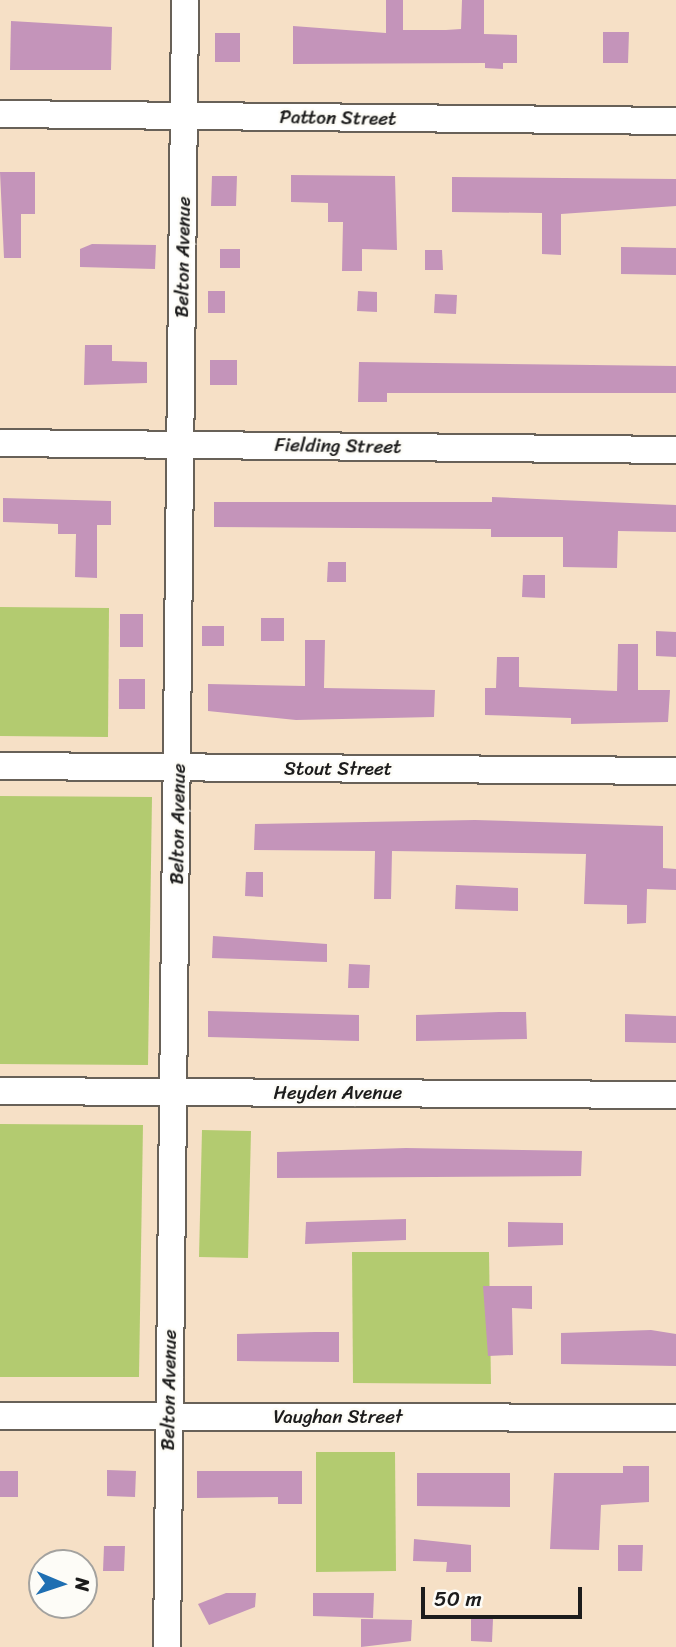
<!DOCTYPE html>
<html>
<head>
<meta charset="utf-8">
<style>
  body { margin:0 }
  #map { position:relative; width:676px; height:1647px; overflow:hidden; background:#f6e0c6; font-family:Sriracha,sans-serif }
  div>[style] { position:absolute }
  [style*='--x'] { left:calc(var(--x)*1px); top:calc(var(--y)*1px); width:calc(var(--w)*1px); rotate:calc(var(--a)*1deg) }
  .green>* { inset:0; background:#b3cb70 }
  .building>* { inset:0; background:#c494ba }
  .roads { filter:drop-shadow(2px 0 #686158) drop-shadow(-2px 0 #686158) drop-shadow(0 2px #686158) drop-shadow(0 -2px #686158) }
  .minor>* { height:26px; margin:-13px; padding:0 13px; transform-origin:13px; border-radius:13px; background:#fff }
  span { translate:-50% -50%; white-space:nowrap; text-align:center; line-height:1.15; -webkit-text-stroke:5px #fdfcf7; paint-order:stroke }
  .street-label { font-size:19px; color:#1c1c1c }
  .north { position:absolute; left:28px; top:1549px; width:70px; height:70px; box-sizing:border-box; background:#fdfcf7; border:2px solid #a3a29f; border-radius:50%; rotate:92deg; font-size:19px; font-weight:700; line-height:28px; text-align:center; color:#1c1c1c }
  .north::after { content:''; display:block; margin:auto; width:24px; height:32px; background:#1f6fb2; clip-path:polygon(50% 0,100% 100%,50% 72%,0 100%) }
  .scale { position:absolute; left:421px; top:1587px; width:161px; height:32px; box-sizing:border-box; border:4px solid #1c1c1c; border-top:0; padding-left:9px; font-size:21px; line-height:24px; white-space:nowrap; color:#1c1c1c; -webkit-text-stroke:5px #fdfcf7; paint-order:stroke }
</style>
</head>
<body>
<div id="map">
  <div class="green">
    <div style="clip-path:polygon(0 607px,109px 608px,108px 737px,0 736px)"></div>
    <div style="clip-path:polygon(0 796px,152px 797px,148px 1065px,0 1064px)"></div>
    <div style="clip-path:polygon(0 1124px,143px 1125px,139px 1377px,0 1377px)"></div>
    <div style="clip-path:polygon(202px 1130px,251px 1131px,248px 1258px,199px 1257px)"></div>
    <div style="clip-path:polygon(352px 1252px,489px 1252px,491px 1384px,353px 1383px)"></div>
    <div style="clip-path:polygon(395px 1452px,396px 1571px,316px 1572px,316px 1452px)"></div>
  </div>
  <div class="building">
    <div style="clip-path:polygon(386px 0,403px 0,403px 30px,446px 30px,461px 29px,462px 0,484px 0,484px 34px,517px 35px,517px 63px,503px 63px,503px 69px,485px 68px,485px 63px,293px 64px,293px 26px,386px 33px)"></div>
    <div style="clip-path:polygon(11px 21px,112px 27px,111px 70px,10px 70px)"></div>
    <div style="clip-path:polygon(603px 32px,629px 32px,628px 63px,603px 63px)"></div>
    <div style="clip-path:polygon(215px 33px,240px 33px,240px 62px,215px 62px)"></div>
    <div style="clip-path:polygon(0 172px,35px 172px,35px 214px,21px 214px,21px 258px,4px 258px)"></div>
    <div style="clip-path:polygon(291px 175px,395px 176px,397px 250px,362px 249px,362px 271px,342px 271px,343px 222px,328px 222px,328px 203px,291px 202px)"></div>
    <div style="clip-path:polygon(212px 176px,237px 176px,236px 206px,211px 206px)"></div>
    <div style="clip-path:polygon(452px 177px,676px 179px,676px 206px,561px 214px,561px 255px,542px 254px,542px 213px,452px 212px)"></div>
    <div style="clip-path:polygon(92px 244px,156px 245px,155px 269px,80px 267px,80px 249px)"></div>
    <div style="clip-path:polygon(621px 247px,676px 248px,676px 275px,621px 274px)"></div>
    <div style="clip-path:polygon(220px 249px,240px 249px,240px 268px,220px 268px)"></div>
    <div style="clip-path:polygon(425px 250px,442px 250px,443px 270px,425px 270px)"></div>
    <div style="clip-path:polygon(208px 291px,225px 291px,225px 313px,208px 313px)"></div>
    <div style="clip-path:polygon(358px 291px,377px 292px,377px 312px,357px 311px)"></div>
    <div style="clip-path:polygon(435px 294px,457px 295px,456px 314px,434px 313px)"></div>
    <div style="clip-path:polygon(85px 345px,112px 345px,112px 361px,147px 362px,147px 383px,84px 385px)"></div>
    <div style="clip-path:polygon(210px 360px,237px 360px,237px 385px,210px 385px)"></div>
    <div style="clip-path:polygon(359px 362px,676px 366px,676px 393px,387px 393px,387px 402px,358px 402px)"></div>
    <div style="clip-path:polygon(492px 497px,676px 505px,676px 532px,618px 531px,617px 568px,563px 567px,563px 537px,491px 537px,491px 529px,214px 527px,214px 502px,492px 502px)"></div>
    <div style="clip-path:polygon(3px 498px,111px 501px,111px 525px,97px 525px,97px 578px,75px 577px,76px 534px,58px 534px,58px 524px,3px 522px)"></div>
    <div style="clip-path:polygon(328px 562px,346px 562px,346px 582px,327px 582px)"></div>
    <div style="clip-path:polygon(523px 575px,545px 575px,545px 598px,522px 597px)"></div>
    <div style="clip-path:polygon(120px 614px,143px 614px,143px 647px,120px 647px)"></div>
    <div style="clip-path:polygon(261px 618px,284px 618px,284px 641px,261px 641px)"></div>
    <div style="clip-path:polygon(202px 626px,224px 626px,224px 646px,202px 646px)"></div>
    <div style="clip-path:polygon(656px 631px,676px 632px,676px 657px,656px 656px)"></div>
    <div style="clip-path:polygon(305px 640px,325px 640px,324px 688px,435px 690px,434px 717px,296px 720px,208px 711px,208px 684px,305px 686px)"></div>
    <div style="clip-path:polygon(618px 644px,638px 644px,638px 690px,670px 690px,668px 722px,571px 724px,571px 718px,485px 715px,485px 688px,496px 688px,497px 657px,519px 657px,519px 687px,617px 691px)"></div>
    <div style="clip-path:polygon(119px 679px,145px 679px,145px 709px,119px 709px)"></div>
    <div style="clip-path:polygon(475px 820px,663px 826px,663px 868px,676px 869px,676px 890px,647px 889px,646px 923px,627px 924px,627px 905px,584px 904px,586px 854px,392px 851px,391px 899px,374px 899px,375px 851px,254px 850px,255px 824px)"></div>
    <div style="clip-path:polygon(246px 872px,263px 872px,263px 897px,245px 896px)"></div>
    <div style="clip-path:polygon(456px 885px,518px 888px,518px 911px,455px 909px)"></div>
    <div style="clip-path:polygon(213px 936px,327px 944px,327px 962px,212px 958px)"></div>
    <div style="clip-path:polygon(349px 964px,370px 965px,369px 988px,348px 988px)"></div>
    <div style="clip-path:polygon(208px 1011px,359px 1015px,359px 1041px,208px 1037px)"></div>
    <div style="clip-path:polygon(499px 1012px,526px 1012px,527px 1039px,416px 1041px,416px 1015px)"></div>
    <div style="clip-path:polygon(625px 1014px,676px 1016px,676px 1043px,625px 1042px)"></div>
    <div style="clip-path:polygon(406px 1148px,582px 1151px,581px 1176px,277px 1178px,277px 1152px)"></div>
    <div style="clip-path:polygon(406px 1219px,406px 1240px,305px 1244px,306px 1222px)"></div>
    <div style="clip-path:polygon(508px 1222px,563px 1223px,563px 1245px,508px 1247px)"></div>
    <div style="clip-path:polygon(483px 1286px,532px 1286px,532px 1309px,512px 1308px,513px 1355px,488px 1356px)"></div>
    <div style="clip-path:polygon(651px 1330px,676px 1334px,676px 1366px,561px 1364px,561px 1333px)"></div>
    <div style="clip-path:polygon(315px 1332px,339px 1332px,339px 1362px,237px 1361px,237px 1334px)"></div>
    <div style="clip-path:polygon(623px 1466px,649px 1466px,649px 1502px,601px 1505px,599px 1550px,550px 1549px,554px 1473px,623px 1473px)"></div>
    <div style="clip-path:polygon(107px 1470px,136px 1471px,135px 1497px,107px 1496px)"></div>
    <div style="clip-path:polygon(0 1471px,18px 1471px,18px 1497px,0 1497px)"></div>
    <div style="clip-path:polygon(197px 1471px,302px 1471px,302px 1504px,278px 1504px,278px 1497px,197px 1498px)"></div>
    <div style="clip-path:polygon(417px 1473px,510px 1473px,510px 1507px,417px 1506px)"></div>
    <div style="clip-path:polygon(414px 1539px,471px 1545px,471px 1572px,446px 1572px,447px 1562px,413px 1561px)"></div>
    <div style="clip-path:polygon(618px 1545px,643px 1545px,642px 1571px,618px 1571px)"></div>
    <div style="clip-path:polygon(104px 1546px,125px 1546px,124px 1571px,103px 1571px)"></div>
    <div style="clip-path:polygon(226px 1593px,256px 1593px,255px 1607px,209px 1625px,198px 1604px)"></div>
    <div style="clip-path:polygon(313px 1593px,374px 1593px,373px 1618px,313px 1616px)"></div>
    <div style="clip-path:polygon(361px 1619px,412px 1620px,411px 1641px,361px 1647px)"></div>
    <div style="clip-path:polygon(471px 1619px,493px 1619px,492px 1642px,471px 1641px)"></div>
  </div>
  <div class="roads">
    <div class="minor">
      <div style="--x:0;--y:114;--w:676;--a:0.59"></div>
      <div style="--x:0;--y:443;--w:676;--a:0.59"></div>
      <div style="--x:0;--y:766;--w:676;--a:0.42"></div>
      <div style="--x:0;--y:1091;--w:676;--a:0.34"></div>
      <div style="--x:0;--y:1416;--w:676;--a:0.17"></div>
      <div style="--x:167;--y:1647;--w:1647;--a:-89.37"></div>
    </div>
  </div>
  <div class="street-label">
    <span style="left:338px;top:118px;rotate:1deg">Patton Street</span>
    <span style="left:183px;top:257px;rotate:-89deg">Belton Avenue</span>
    <span style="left:338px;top:446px;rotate:1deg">Fielding Street</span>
    <span style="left:338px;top:769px">Stout Street</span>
    <span style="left:178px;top:824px;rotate:-89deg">Belton Avenue</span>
    <span style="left:338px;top:1093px">Heyden Avenue</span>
    <span style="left:169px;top:1390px;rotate:-89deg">Belton Avenue</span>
    <span style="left:338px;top:1417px">Vaughan Street</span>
  </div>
  <div class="north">N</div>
  <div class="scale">50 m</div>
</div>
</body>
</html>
